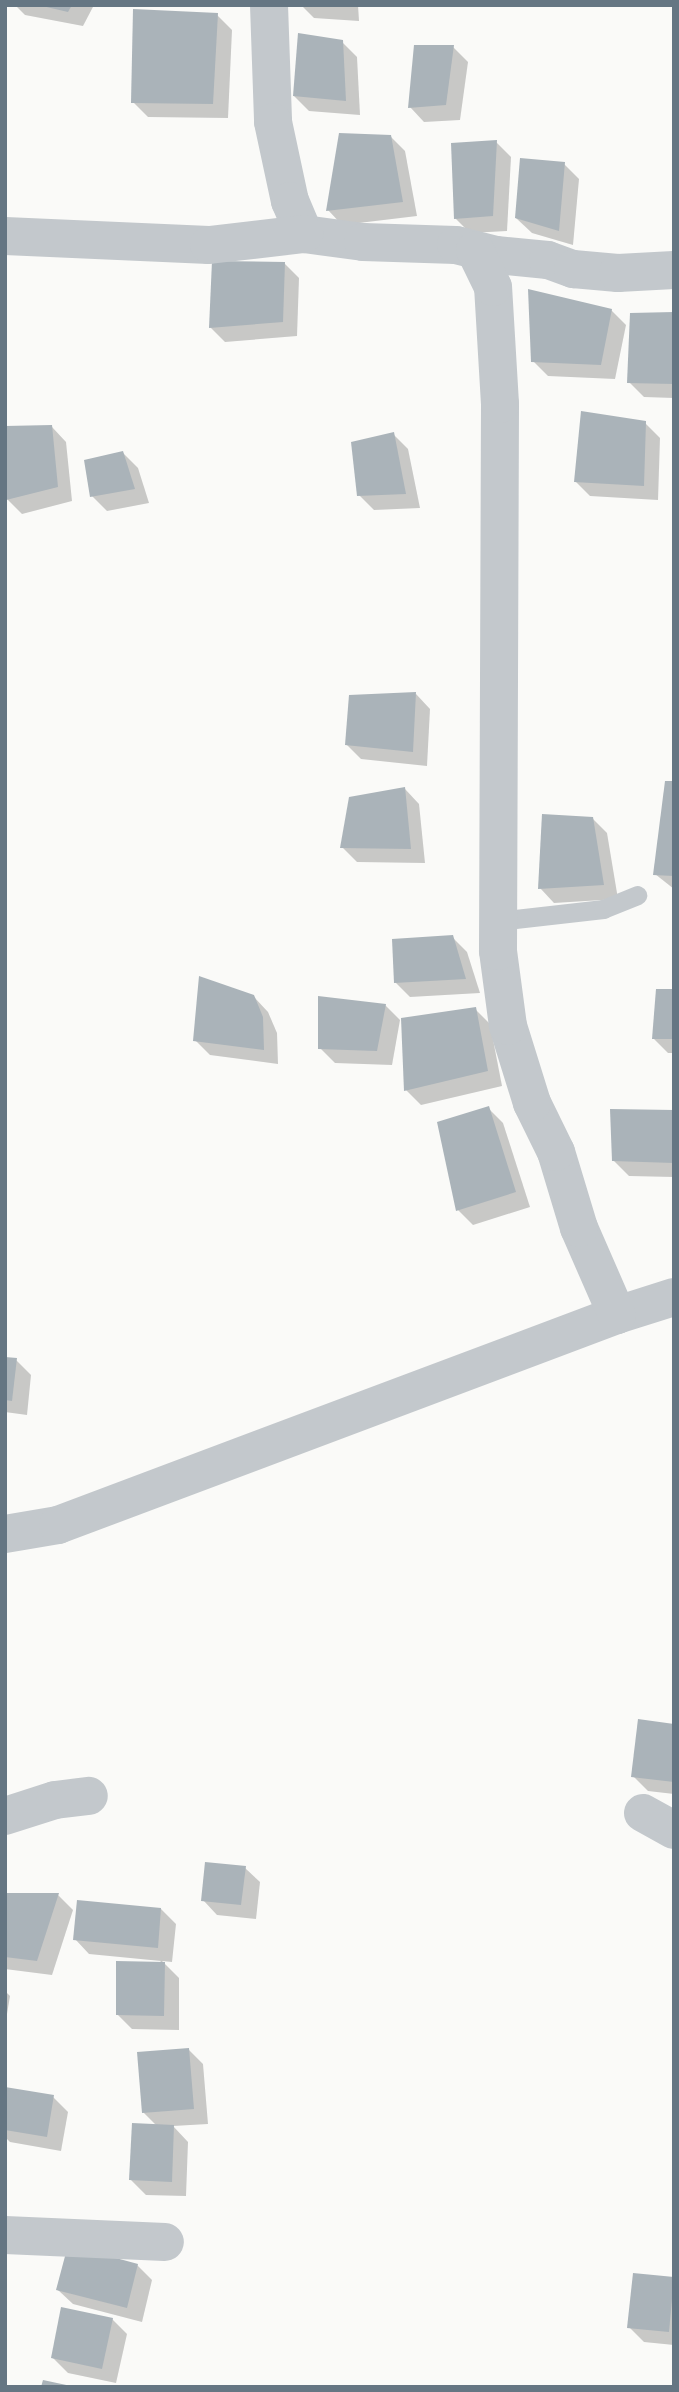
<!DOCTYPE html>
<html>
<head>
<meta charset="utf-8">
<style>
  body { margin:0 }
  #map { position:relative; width:679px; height:2392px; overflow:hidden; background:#fafaf8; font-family:Figtree,sans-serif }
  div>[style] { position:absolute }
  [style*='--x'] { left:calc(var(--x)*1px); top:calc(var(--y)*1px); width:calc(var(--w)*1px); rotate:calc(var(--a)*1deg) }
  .shadow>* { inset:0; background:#0003 }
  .building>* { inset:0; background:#aab3b9 }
  .service>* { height:19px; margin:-9.5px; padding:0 9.5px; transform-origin:9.5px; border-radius:9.5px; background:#c3c8cc }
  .minor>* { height:38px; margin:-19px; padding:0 19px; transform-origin:19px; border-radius:19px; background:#c3c8cc }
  span { translate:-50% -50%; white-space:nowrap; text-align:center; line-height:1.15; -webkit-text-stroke:7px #fff; paint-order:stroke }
  .frame { position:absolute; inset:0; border:7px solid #657683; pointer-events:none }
</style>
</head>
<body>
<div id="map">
  <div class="shadow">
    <div style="clip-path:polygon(15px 5px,94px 5px,83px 26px,25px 15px)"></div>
    <div style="clip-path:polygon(301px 5px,358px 5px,359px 21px,314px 18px)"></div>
    <div style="clip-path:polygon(217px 15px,232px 30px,228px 118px,148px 117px,133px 102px)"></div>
    <div style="clip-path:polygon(342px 42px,357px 57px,360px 115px,309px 111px,294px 96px)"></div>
    <div style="clip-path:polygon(453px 47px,468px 62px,460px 120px,424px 122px,410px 107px)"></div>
    <div style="clip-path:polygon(390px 136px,405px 151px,417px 216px,342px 225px,328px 210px)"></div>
    <div style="clip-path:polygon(496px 142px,511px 157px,507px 231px,470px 233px,455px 218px)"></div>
    <div style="clip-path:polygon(564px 164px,579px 179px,573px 245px,532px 233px,516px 218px)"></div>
    <div style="clip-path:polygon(284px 263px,299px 278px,297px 336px,225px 342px,210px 327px)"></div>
    <div style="clip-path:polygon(611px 310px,626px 325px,615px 379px,548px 376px,533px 361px)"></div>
    <div style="clip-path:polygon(674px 314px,674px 398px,644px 397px,629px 382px)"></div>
    <div style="clip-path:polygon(645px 423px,660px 438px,658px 500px,590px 496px,575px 481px)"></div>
    <div style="clip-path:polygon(52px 427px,66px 442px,72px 501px,22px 514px,7px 499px,5px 428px)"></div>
    <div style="clip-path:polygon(393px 434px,408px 449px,420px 508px,374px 510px,359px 495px)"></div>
    <div style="clip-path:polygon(123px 453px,138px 468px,149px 503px,107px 511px,92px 496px)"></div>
    <div style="clip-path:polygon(416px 694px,430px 709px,427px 766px,361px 759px,346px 744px)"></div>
    <div style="clip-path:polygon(674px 783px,674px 889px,655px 874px)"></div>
    <div style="clip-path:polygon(405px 789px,419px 804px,425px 863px,357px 862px,342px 847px)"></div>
    <div style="clip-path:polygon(592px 818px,607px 833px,618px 899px,554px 903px,540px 888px)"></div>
    <div style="clip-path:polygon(452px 937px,467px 952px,480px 993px,410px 997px,395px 982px)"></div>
    <div style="clip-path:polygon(674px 990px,674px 1053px,668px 1053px,653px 1038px)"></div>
    <div style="clip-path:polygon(253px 996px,268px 1012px,277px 1033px,278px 1064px,210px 1055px,195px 1040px)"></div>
    <div style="clip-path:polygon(385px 1005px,400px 1020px,392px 1065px,335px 1063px,320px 1048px)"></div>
    <div style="clip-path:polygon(475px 1009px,490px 1024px,502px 1086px,421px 1105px,406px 1090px)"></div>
    <div style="clip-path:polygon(488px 1108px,503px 1123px,530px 1207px,473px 1225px,458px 1210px)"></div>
    <div style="clip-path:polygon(674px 1112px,674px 1177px,629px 1176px,614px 1161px)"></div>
    <div style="clip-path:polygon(5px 1359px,16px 1360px,31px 1375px,27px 1415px,5px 1412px)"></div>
    <div style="clip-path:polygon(674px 1726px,674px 1794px,648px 1791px,633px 1776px)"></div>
    <div style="clip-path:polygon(245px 1868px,260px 1882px,256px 1919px,217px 1915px,203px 1900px)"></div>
    <div style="clip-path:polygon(5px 1895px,58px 1895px,73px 1910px,52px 1975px,5px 1969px)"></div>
    <div style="clip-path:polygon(161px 1909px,176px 1924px,172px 1962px,162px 1961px,179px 1978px,179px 2030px,132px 2029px,117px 2014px,161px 1961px,89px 1954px,75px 1939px)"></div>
    <div style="clip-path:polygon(5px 1991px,10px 1996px,5px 2026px)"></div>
    <div style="clip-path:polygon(188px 2049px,203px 2064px,208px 2124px,173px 2126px,188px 2142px,186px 2196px,146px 2195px,131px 2180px,157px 2126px,143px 2112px)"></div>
    <div style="clip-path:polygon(5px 2089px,53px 2097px,68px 2112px,61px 2151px,10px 2142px,5px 2137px)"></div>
    <div style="clip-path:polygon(137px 2265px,152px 2280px,142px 2322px,73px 2304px,58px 2290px)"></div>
    <div style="clip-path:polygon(674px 2279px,674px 2345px,644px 2342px,629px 2327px)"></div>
    <div style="clip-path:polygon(112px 2319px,127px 2334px,116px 2383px,68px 2373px,53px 2358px)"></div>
  </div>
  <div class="building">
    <div style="clip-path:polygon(38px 5px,72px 5px,68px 12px)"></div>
    <div style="clip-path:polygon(133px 9px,218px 13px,213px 104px,131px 103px)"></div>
    <div style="clip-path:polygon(298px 33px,343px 40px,346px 101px,293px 96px)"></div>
    <div style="clip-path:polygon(414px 45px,454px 45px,446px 105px,408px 108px)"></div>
    <div style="clip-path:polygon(339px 133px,391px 135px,403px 202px,326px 211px)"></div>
    <div style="clip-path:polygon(497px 140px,493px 216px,454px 219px,451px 143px)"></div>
    <div style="clip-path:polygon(520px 158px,565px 162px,559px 231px,515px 218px)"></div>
    <div style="clip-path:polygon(212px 261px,285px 262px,283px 322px,209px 328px)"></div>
    <div style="clip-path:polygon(528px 289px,612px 309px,601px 365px,531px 362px)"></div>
    <div style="clip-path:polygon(674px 312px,674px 384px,627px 383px,630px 313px)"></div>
    <div style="clip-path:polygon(581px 411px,646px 421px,644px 486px,574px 482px)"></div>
    <div style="clip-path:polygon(52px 425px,58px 487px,6px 500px,5px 426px)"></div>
    <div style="clip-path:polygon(394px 432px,406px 494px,357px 496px,351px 442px)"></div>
    <div style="clip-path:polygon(123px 451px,135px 489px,90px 497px,84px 460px)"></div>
    <div style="clip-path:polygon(416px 692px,413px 752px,345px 745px,349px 695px)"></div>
    <div style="clip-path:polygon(665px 781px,674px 781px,674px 876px,653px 875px)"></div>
    <div style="clip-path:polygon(405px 787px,411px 849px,340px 848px,349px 797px)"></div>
    <div style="clip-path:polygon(542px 814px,593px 817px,604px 885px,538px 889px)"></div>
    <div style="clip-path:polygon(453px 935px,466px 979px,394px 983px,392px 939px)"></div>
    <div style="clip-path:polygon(199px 976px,254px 995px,263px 1017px,264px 1050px,193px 1041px)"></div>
    <div style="clip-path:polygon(656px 989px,674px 989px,674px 1039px,652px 1039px)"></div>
    <div style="clip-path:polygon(318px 996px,386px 1004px,377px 1051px,318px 1049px)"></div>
    <div style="clip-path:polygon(476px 1007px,488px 1071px,404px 1091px,401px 1018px)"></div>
    <div style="clip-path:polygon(489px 1106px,516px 1192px,456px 1211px,437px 1122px)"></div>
    <div style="clip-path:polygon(610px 1109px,674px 1110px,674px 1163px,612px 1161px)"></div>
    <div style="clip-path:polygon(5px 1357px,17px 1358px,12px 1401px,5px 1400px)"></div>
    <div style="clip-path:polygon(638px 1719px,674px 1724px,674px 1782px,631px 1777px)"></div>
    <div style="clip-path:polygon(205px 1862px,246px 1866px,241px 1905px,201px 1901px)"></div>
    <div style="clip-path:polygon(5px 1893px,59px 1893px,37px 1961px,5px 1957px)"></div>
    <div style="clip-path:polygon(77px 1900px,161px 1908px,158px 1948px,73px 1940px)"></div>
    <div style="clip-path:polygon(116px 1961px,165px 1962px,164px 2016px,116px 2015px)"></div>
    <div style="clip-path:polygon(189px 2048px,194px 2109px,142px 2113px,137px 2052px)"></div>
    <div style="clip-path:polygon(5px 2087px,54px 2095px,47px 2137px,5px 2130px)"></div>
    <div style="clip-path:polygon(132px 2123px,174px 2125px,172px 2182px,129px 2180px)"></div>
    <div style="clip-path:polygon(68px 2245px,138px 2264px,127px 2308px,56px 2290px)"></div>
    <div style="clip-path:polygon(633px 2273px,674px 2277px,669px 2332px,627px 2328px)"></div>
    <div style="clip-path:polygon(61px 2307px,113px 2318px,102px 2369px,51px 2358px)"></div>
    <div style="clip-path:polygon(43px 2380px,71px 2386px,71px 2387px,41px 2387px)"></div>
  </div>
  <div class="service">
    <div style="--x:498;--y:921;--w:106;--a:-6.5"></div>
    <div style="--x:603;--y:909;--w:37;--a:-22"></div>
  </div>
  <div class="minor">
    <div style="--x:269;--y:5;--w:117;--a:88"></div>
    <div style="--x:273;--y:122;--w:81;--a:77.9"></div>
    <div style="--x:290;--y:201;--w:36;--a:67"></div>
    <div style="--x:304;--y:234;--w:60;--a:7.7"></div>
    <div style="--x:363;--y:242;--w:93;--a:1.8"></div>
    <div style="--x:456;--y:245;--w:41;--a:14"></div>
    <div style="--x:496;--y:255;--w:52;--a:5.5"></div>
    <div style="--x:548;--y:260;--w:27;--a:20"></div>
    <div style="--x:573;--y:269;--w:45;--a:5.1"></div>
    <div style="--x:618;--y:273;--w:56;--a:-3.1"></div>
    <div style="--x:5;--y:236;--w:204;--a:2.5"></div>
    <div style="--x:209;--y:245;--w:96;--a:-6.6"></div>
    <div style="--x:617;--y:1315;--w:60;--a:-17.5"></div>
    <div style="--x:5;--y:1534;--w:54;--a:-9.6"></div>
    <div style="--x:58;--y:1525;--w:597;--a:-20.59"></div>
    <div style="--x:617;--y:1315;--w:95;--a:-113.6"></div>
    <div style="--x:579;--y:1228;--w:79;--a:-106.8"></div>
    <div style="--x:556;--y:1152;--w:55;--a:-116.1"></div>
    <div style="--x:532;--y:1103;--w:81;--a:-107.3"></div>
    <div style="--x:508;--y:1026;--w:76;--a:-97.6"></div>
    <div style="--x:498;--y:951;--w:547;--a:-89.79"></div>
    <div style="--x:500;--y:404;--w:117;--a:-93.4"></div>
    <div style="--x:493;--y:287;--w:41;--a:-115.9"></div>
    <div style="--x:643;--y:1813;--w:35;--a:29"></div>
    <div style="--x:5;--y:1816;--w:52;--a:-17.7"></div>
    <div style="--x:55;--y:1800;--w:34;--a:-7"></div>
    <div style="--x:5;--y:2235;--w:160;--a:2.5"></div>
  </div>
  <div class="frame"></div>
</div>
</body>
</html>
